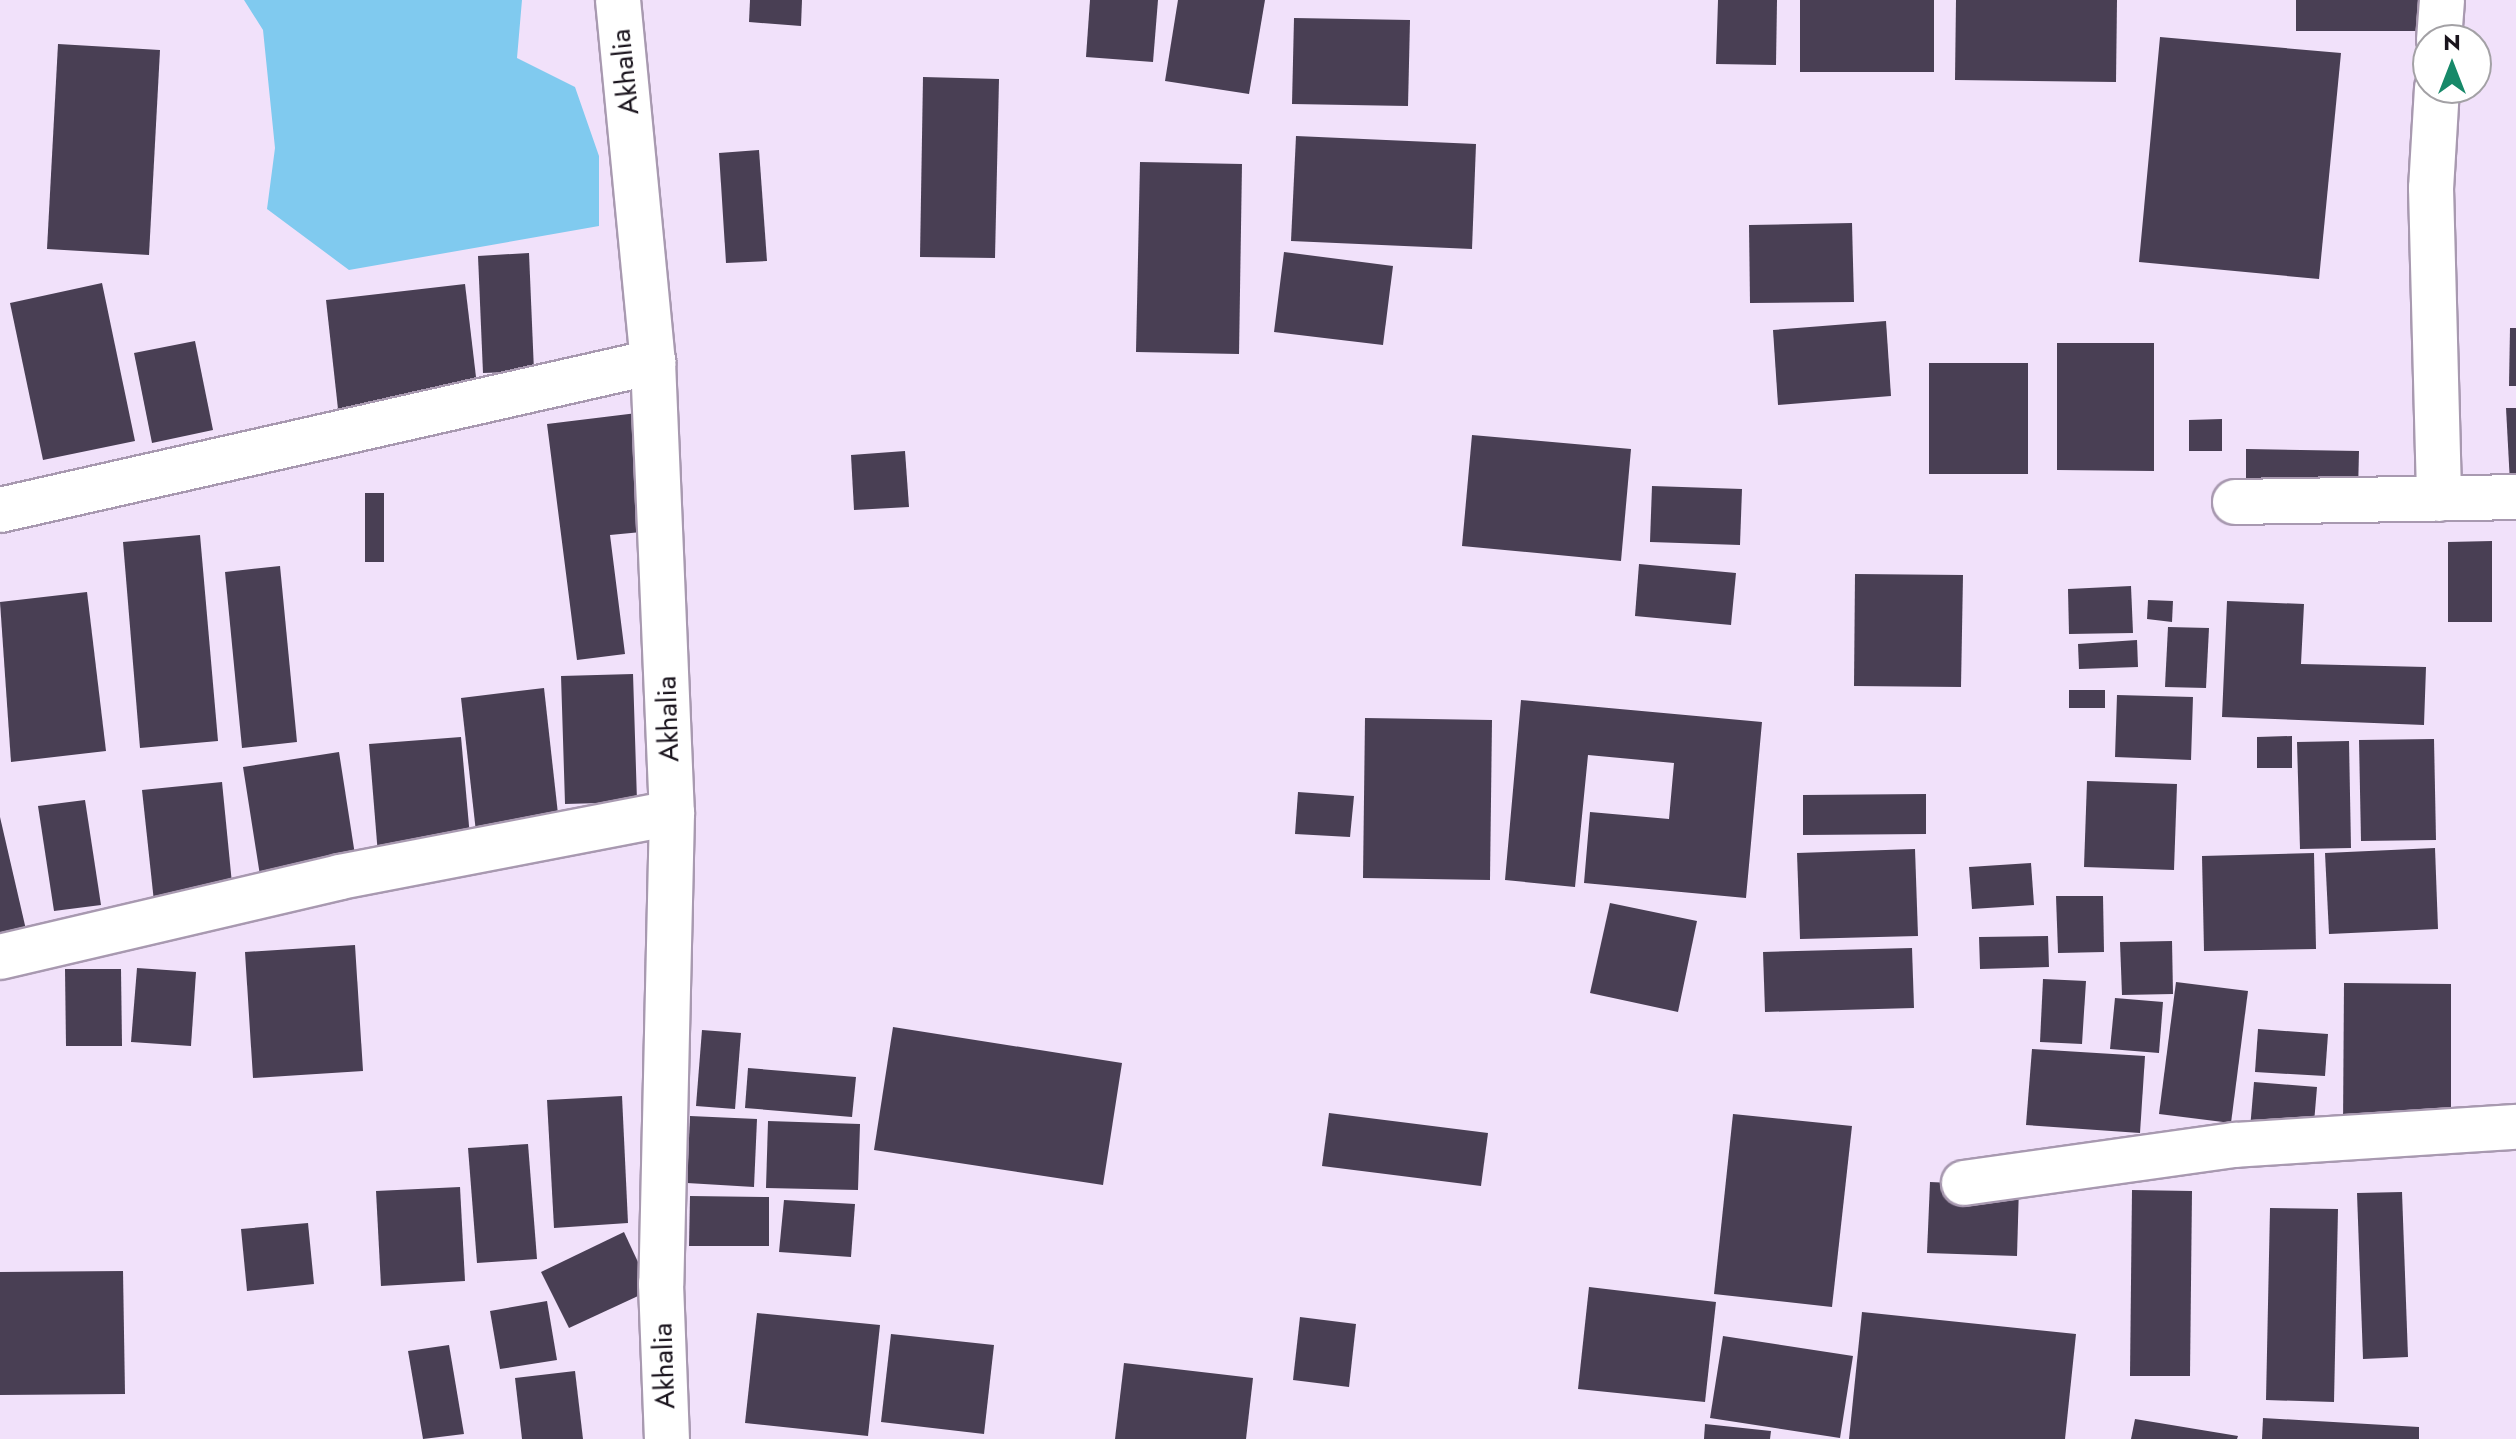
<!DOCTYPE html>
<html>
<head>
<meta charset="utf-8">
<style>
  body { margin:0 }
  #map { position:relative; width:2516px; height:1439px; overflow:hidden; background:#f1e1fa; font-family:Jost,sans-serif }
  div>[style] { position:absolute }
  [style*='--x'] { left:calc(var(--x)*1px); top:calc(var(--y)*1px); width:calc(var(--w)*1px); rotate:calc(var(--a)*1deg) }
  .water>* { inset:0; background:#80caef }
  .building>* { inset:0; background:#493f54 }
  .roads { filter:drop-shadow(2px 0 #a899b0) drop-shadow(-2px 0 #a899b0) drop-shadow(0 2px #a899b0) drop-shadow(0 -2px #a899b0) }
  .minor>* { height:44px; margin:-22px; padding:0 22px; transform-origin:22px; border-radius:22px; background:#fff }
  span { translate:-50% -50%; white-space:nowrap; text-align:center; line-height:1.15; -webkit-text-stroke:8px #fff; paint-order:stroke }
  .street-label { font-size:28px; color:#1a141d }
  .north { position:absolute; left:2412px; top:24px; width:80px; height:80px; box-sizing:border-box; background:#fff; border:2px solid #a3a1a5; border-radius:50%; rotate:0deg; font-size:22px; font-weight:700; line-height:32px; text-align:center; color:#1a141d }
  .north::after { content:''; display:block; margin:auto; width:28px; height:36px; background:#178969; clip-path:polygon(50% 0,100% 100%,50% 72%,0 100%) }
</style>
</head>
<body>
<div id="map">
  <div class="water">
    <div style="clip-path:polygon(244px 0,522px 0,517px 58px,575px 87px,599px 156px,599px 226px,349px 270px,267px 209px,275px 148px,263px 30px)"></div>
  </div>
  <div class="building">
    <div style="clip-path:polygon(750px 0,802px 0,801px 26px,749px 22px)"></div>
    <div style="clip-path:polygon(1090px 0,1158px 0,1153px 62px,1086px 57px)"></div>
    <div style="clip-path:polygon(1178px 0,1265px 0,1249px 94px,1165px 81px)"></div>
    <div style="clip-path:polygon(1718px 0,1777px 0,1776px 65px,1716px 64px)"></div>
    <div style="clip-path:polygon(1800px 0,1934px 0,1934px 72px,1800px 72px)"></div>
    <div style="clip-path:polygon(1956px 0,2117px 0,2116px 82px,1955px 80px)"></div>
    <div style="clip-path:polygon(2296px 0,2423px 0,2423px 31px,2296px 31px)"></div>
    <div style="clip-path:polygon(1294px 18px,1410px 20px,1408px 106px,1292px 104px)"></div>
    <div style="clip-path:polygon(2160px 37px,2341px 53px,2319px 279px,2139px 262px)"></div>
    <div style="clip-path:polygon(58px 44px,160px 50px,149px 255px,47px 249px)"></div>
    <div style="clip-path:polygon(923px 77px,999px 79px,995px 258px,920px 257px)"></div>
    <div style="clip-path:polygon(1296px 136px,1476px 144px,1472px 249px,1291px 241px)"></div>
    <div style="clip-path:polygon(759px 150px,767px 261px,726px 263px,719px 153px)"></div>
    <div style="clip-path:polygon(1140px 162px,1242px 164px,1239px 354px,1136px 352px)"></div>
    <div style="clip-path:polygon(1852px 223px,1854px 302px,1750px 303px,1749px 225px)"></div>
    <div style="clip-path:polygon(1284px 252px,1393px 266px,1383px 345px,1274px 332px)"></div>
    <div style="clip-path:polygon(529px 253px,534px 371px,483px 373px,478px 256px)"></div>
    <div style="clip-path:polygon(102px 283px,135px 441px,43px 460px,10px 303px)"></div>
    <div style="clip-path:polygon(465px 284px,478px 394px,338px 409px,326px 300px)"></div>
    <div style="clip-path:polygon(1886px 321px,1891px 396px,1778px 405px,1773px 330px)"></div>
    <div style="clip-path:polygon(2510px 328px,2516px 328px,2516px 386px,2509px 386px)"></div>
    <div style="clip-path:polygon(195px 341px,213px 430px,152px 443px,134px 353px)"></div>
    <div style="clip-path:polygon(2057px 343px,2154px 343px,2154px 471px,2057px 470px)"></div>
    <div style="clip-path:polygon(1929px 363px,2028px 363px,2028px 474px,1929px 474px)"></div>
    <div style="clip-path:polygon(2506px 408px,2516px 408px,2516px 483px,2510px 483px)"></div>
    <div style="clip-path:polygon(637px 413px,652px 531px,610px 535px,625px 654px,577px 660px,547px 424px)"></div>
    <div style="clip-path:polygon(2222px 419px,2222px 451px,2189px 451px,2189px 420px)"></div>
    <div style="clip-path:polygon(1472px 435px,1631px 449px,1621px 561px,1462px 546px)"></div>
    <div style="clip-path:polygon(2246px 449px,2359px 451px,2358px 492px,2246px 489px)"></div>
    <div style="clip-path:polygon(905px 451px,909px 507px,854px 510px,851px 455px)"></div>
    <div style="clip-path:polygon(1652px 486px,1742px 489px,1740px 545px,1650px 542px)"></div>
    <div style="clip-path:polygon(365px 493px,384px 493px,384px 562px,365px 562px)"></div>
    <div style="clip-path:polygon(200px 535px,218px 741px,140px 748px,123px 542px)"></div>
    <div style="clip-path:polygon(2492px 541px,2492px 622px,2448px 622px,2448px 542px)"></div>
    <div style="clip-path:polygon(1639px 564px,1736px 573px,1731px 625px,1635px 616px)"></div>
    <div style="clip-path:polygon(280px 566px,297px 742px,242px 748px,225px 572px)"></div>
    <div style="clip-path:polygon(1855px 574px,1963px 575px,1961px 687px,1854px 686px)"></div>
    <div style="clip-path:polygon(2131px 586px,2133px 633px,2069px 634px,2068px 589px)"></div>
    <div style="clip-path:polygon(87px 592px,106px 751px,11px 762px,0 602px)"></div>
    <div style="clip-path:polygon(2148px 600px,2173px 601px,2172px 622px,2147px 619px)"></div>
    <div style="clip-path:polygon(2227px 601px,2304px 604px,2301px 664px,2426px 667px,2424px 725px,2222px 717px)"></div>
    <div style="clip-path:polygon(2168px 627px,2209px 628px,2206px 688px,2165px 687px)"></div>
    <div style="clip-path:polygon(2137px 640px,2138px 667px,2079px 669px,2078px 644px)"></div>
    <div style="clip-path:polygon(633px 674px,637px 802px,565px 804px,561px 676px)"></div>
    <div style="clip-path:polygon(544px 688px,559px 823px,476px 832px,461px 698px)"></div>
    <div style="clip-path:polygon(2069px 690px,2105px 690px,2105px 708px,2069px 708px)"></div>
    <div style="clip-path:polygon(2117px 695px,2193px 697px,2191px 760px,2115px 757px)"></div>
    <div style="clip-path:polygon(1521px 700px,1762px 722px,1746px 898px,1584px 883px,1590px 812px,1669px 819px,1674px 763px,1588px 755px,1575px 887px,1505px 880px)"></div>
    <div style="clip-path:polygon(1365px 718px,1492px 720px,1490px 880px,1363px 878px)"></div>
    <div style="clip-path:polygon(2292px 736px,2292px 768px,2257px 768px,2257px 737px)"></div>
    <div style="clip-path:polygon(461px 737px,472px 859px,379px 867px,369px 744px)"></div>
    <div style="clip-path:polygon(2434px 739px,2436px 840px,2361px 841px,2359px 740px)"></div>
    <div style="clip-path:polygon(2349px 741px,2351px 848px,2300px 849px,2297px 742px)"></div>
    <div style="clip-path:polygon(339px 752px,360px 887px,264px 901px,243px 767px)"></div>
    <div style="clip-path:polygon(2087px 781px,2177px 784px,2174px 870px,2084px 867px)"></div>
    <div style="clip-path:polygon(222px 782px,234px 904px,155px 911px,142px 790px)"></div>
    <div style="clip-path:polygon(1298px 792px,1354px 796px,1350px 837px,1295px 834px)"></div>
    <div style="clip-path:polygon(1926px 794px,1926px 834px,1803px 835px,1803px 795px)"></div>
    <div style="clip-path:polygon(85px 800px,101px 905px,54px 911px,38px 806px)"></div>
    <div style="clip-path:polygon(0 817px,33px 960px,0 968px)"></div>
    <div style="clip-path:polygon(2435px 848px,2438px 929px,2329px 934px,2325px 853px)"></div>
    <div style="clip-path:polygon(1915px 849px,1918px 936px,1800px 939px,1797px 853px)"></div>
    <div style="clip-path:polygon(2314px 853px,2316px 949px,2204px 951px,2202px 856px)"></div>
    <div style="clip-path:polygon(2031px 863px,2034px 905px,1972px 909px,1969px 867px)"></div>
    <div style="clip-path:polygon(2056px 896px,2103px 896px,2104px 952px,2058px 953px)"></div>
    <div style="clip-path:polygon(1610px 903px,1697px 921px,1678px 1012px,1590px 993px)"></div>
    <div style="clip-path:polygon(2048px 936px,2049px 967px,1980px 969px,1979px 937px)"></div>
    <div style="clip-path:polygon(2172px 941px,2173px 994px,2122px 995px,2120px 942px)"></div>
    <div style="clip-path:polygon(355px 945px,363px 1071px,253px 1078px,245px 952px)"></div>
    <div style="clip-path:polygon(1912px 948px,1914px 1008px,1765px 1012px,1763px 952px)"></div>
    <div style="clip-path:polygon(137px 968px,196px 972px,191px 1046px,131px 1042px)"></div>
    <div style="clip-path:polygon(65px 969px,121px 969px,122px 1046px,66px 1046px)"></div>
    <div style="clip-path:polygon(2043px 979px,2086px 981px,2082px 1044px,2040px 1042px)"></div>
    <div style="clip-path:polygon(2176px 982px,2248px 991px,2231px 1123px,2159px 1114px)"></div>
    <div style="clip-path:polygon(2344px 983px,2451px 984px,2451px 1126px,2343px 1126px)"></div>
    <div style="clip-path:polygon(2115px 998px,2163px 1002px,2159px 1053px,2110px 1049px)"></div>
    <div style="clip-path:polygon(893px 1027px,1122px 1063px,1103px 1185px,874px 1150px)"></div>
    <div style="clip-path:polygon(2258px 1029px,2328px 1034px,2325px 1076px,2255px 1072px)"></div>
    <div style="clip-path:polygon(702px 1030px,741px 1033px,735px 1109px,696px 1106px)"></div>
    <div style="clip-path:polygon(2032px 1049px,2145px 1056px,2140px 1133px,2026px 1125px)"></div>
    <div style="clip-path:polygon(748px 1068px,856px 1077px,852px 1117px,745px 1108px)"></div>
    <div style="clip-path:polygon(2254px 1082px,2317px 1087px,2313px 1135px,2250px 1129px)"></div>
    <div style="clip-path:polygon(622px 1096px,628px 1223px,554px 1228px,547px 1100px)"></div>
    <div style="clip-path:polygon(1329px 1113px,1488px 1133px,1481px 1186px,1322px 1166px)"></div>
    <div style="clip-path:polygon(1733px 1114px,1852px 1126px,1832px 1307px,1714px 1294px)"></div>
    <div style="clip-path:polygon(690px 1116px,757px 1119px,754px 1187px,687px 1183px)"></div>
    <div style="clip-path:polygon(768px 1121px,860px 1124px,858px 1190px,766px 1188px)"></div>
    <div style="clip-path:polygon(528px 1144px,537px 1259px,477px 1263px,468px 1148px)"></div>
    <div style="clip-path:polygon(1930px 1182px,2019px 1186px,2017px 1256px,1927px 1253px)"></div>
    <div style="clip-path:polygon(460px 1187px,465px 1281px,381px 1286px,376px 1191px)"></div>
    <div style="clip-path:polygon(2132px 1190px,2192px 1191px,2190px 1376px,2130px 1376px)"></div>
    <div style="clip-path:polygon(2402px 1192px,2408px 1357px,2363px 1359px,2357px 1193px)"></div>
    <div style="clip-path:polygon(690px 1196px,769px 1197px,769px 1246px,689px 1246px)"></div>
    <div style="clip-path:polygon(784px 1200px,855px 1204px,851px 1257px,779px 1252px)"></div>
    <div style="clip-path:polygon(2270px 1208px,2338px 1209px,2334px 1402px,2266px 1400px)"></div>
    <div style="clip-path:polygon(308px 1223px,314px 1284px,247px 1291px,241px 1229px)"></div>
    <div style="clip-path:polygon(624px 1232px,651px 1290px,569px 1328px,541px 1272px)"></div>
    <div style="clip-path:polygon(123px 1271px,125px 1394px,0 1395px,0 1272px)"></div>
    <div style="clip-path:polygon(1589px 1287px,1716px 1302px,1705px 1402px,1578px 1389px)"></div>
    <div style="clip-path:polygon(547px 1301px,557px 1360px,500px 1369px,490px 1311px)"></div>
    <div style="clip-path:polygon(1862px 1312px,2076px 1334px,2065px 1439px,1849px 1439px)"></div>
    <div style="clip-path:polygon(757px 1313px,880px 1325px,868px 1436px,745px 1423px)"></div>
    <div style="clip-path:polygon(1300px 1317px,1356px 1324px,1349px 1387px,1293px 1380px)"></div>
    <div style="clip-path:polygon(891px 1334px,994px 1345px,984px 1434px,881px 1422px)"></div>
    <div style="clip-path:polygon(1723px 1336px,1853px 1356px,1840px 1438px,1710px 1418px)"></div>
    <div style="clip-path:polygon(449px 1345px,464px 1434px,423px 1439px,408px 1351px)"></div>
    <div style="clip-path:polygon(1124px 1363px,1253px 1378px,1246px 1439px,1115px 1439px)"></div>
    <div style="clip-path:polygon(575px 1371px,583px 1439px,522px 1439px,515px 1378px)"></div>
    <div style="clip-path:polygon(2263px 1418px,2419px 1427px,2419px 1439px,2262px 1439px)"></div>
    <div style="clip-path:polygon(2135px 1419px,2238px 1436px,2237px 1439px,2131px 1439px)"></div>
    <div style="clip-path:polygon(1705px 1424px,1771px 1431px,1770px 1439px,1704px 1439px)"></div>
  </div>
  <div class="roads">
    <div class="minor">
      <div style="--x:618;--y:0;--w:364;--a:84.5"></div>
      <div style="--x:653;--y:362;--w:451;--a:87.6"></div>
      <div style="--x:672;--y:813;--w:471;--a:91.3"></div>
      <div style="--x:661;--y:1284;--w:155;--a:87.8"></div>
      <div style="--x:2439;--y:40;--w:40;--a:-85.7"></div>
      <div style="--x:2437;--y:88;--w:100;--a:93.4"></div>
      <div style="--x:2431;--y:188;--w:311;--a:88.5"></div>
      <div style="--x:2235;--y:502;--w:281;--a:-1"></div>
      <div style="--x:0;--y:510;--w:670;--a:-12.77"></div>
      <div style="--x:0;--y:957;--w:349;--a:-13.2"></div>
      <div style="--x:340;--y:877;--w:338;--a:-10.9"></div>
      <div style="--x:1964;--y:1183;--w:274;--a:-8"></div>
      <div style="--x:2235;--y:1145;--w:282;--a:-3.7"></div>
    </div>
  </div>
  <div class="street-label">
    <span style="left:625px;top:72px;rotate:-96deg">Akhalia</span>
    <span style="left:668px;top:719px;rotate:-92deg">Akhalia</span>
    <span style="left:664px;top:1366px;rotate:-92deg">Akhalia</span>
  </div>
  <div class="north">N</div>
</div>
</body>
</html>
